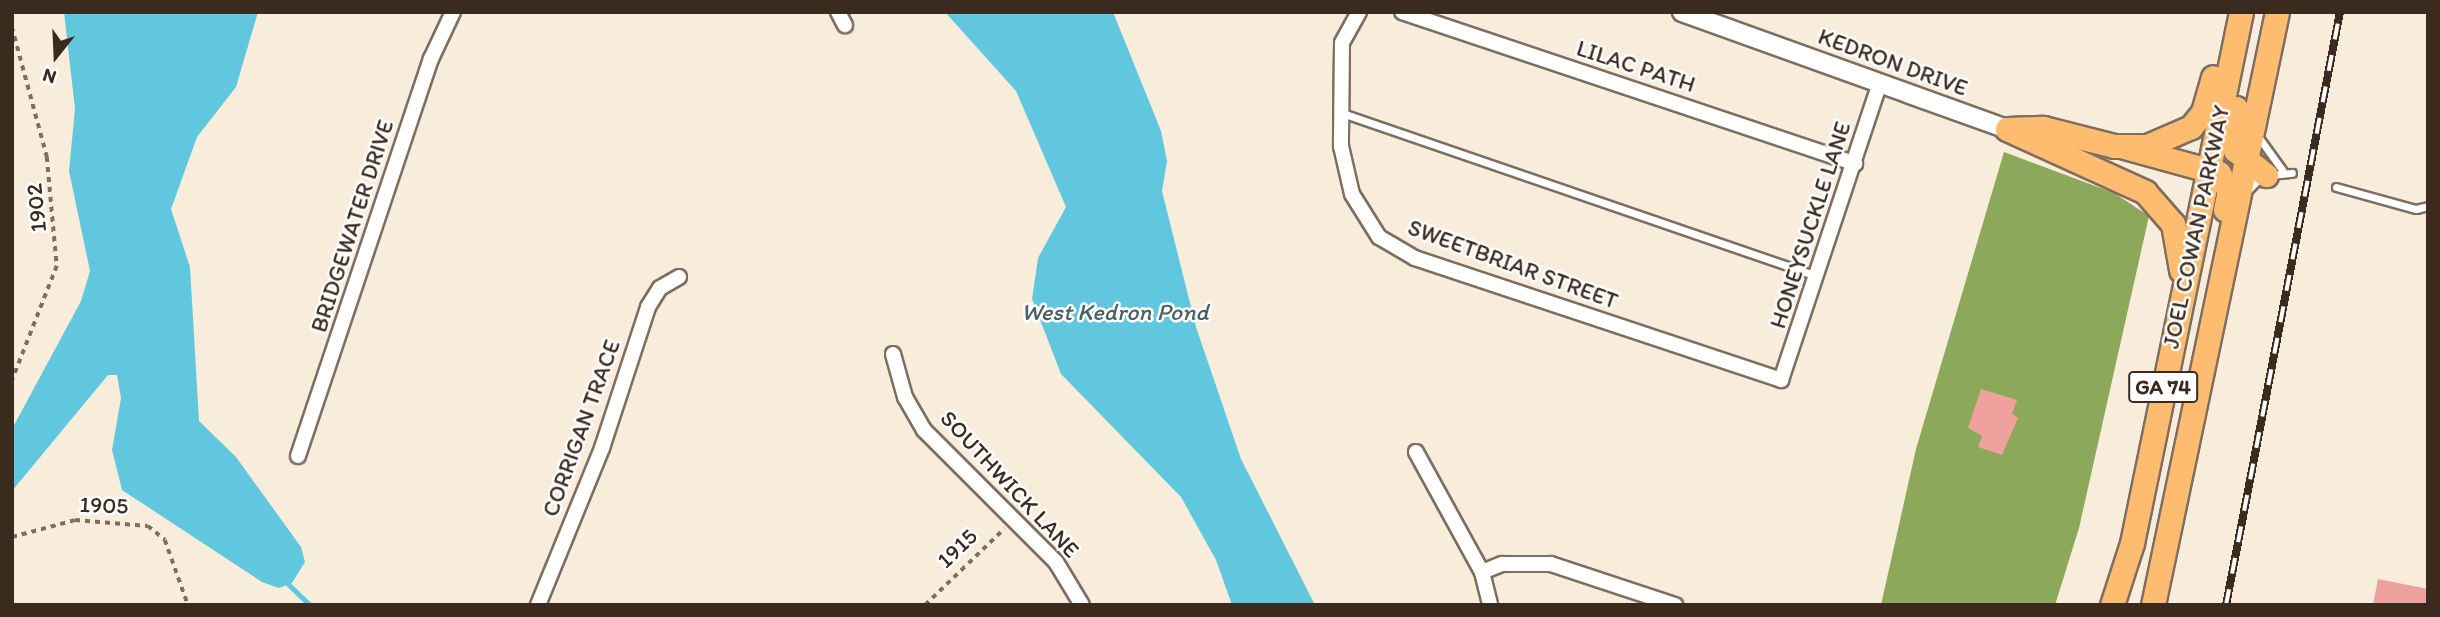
<!DOCTYPE html>
<html>
<head>
<meta charset="utf-8">
<style>
  body { margin:0 }
  #map { position:relative; width:2440px; height:617px; overflow:hidden; background:#f8ecdb; font-family:Itim,sans-serif }
  div>[style] { position:absolute }
  [style*='--x'] { left:calc(var(--x)*1px); top:calc(var(--y)*1px); width:calc(var(--w)*1px); rotate:calc(var(--a)*1deg) }
  .forest>* { inset:0; background:#8ca85a }
  .water>* { inset:0; background:#61c7df }
  .stream>* { height:5px; margin:-2.5px; padding:0 2.5px; transform-origin:2.5px; border-radius:2.5px; background:#61c7df }
  .building>* { inset:0; background:#efa19d }
  .path>* { height:3.5px; margin-top:-1.75px; transform-origin:0; background:repeating-linear-gradient(90deg,#7d6e60 0 5px,transparent 0 10px) }
  .roads { filter:drop-shadow(2px 0 #7d6e60) drop-shadow(-2px 0 #7d6e60) drop-shadow(0 2px #7d6e60) drop-shadow(0 -2px #7d6e60) }
  .service>* { height:7px; margin:-3.5px; padding:0 3.5px; transform-origin:3.5px; border-radius:3.5px; background:#fff }
  .minor>* { height:14px; margin:-7px; padding:0 7px; transform-origin:7px; border-radius:7px; background:#fff }
  .tertiary>* { height:18px; margin:-9px; padding:0 9px; transform-origin:9px; border-radius:9px; background:#fff }
  .primary>* { height:23px; margin:-11.5px; padding:0 11.5px; transform-origin:11.5px; border-radius:11.5px; background:#febc70 }
  .rail>* { height:8px; margin-top:-4px; transform-origin:0; background:repeating-linear-gradient(90deg,#fff 0 16px,#3b2a1e 0 32px); box-sizing:border-box; border-block:2px solid #3b2a1e }
  span { translate:-50% -50%; white-space:nowrap; text-align:center; line-height:1.15; -webkit-text-stroke:5px #fff; paint-order:stroke }
  .shield-label span { padding:2px 5px; background:#fff; border:2px solid; border-radius:5px; -webkit-text-stroke-width:0 }
  .shield-label { font-size:21px; color:#3b2a1e; font-weight:700 }
  .street-label { font-size:23px; color:#3b2a1e }
  .water-label { font-size:24px; color:#486162; font-style:italic }
  .frame { position:absolute; inset:0; border:14px solid #3b2a1e; pointer-events:none }
  .north { position:absolute; left:21px; top:21px; width:70px; height:70px; -webkit-text-stroke:5px #fff; paint-order:stroke; rotate:198deg; font-size:19px; font-weight:700; line-height:28px; text-align:center; color:#3b2a1e }
  .north::after { content:''; display:block; margin:auto; width:24px; height:32px; background:#3b2a1e; clip-path:polygon(50% 0,100% 100%,50% 72%,0 100%) }
</style>
</head>
<body>
<div id="map">
  <div class="forest">
    <div style="clip-path:polygon(2004px 152px,2114px 193px,2149px 216px,2079px 528px,2055px 605px,1881px 605px,1916px 449px)"></div>
  </div>
  <div class="water">
    <div style="clip-path:polygon(64px 12px,258px 12px,236px 87px,197px 137px,171px 209px,190px 267px,199px 421px,236px 457px,301px 547px,305px 562px,292px 583px,279px 588px,262px 582px,122px 490px,112px 450px,121px 398px,117px 375px,108px 375px,12px 491px,12px 429px,81px 301px,90px 271px,69px 171px,75px 109px)"></div>
    <div style="clip-path:polygon(945px 12px,1113px 12px,1161px 131px,1167px 161px,1162px 191px,1196px 327px,1241px 459px,1315px 605px,1232px 605px,1216px 560px,1181px 497px,1061px 374px,1032px 299px,1038px 258px,1066px 207px,1016px 91px)"></div>
  </div>
  <div class="stream">
    <div style="--x:288;--y:584;--w:30;--a:44"></div>
  </div>
  <div class="building">
    <div style="clip-path:polygon(1981px 389px,2017px 400px,2012px 414px,2018px 418px,2002px 455px,1978px 447px,1982px 436px,1968px 428px)"></div>
    <div style="clip-path:polygon(2378px 579px,2428px 589px,2428px 605px,2373px 605px)"></div>
  </div>
  <div class="path">
    <div style="--x:12;--y:27;--w:135;--a:74.9"></div>
    <div style="--x:47;--y:157;--w:109;--a:84.8"></div>
    <div style="--x:57;--y:266;--w:123;--a:111.4"></div>
    <div style="--x:12;--y:537;--w:65;--a:-15.1"></div>
    <div style="--x:75;--y:520;--w:73;--a:4.7"></div>
    <div style="--x:148;--y:526;--w:22;--a:39"></div>
    <div style="--x:165;--y:540;--w:69;--a:70.5"></div>
    <div style="--x:925;--y:605;--w:110;--a:-43.9"></div>
  </div>
  <div class="roads">
    <div class="service">
      <div style="--x:1342;--y:113;--w:502;--a:18.94"></div>
      <div style="--x:2257;--y:135;--w:44;--a:54.2"></div>
      <div style="--x:2336;--y:187;--w:83;--a:15.4"></div>
      <div style="--x:2416;--y:209;--w:12;--a:-14"></div>
      <div style="--x:2248;--y:190;--w:20;--a:-45"></div>
      <div style="--x:2262;--y:176;--w:30;--a:-6"></div>
    </div>
    <div class="minor">
      <div style="--x:838;--y:12;--w:15;--a:62"></div>
      <div style="--x:1359;--y:12;--w:35;--a:119"></div>
      <div style="--x:1342;--y:43;--w:103;--a:90.6"></div>
      <div style="--x:1341;--y:146;--w:49;--a:77.1"></div>
      <div style="--x:1352;--y:194;--w:51;--a:57.9"></div>
      <div style="--x:1379;--y:237;--w:42;--a:30.3"></div>
      <div style="--x:1415;--y:258;--w:386;--a:18.4"></div>
      <div style="--x:1781;--y:380;--w:313;--a:-71.6"></div>
      <div style="--x:1402;--y:12;--w:478;--a:18.5"></div>
      <div style="--x:893;--y:354;--w:45;--a:74.4"></div>
      <div style="--x:905;--y:397;--w:38;--a:60"></div>
      <div style="--x:924;--y:430;--w:187;--a:45"></div>
      <div style="--x:1056;--y:562;--w:50;--a:58.8"></div>
      <div style="--x:1416;--y:452;--w:137;--a:61.2"></div>
      <div style="--x:1482;--y:572;--w:34;--a:76"></div>
      <div style="--x:298;--y:456;--w:419;--a:-71.5"></div>
      <div style="--x:431;--y:59;--w:52;--a:-64.9"></div>
      <div style="--x:1482;--y:572;--w:22;--a:-22"></div>
      <div style="--x:1502;--y:564;--w:49;--a:0"></div>
      <div style="--x:1551;--y:564;--w:131;--a:18.3"></div>
      <div style="--x:538;--y:605;--w:170;--a:-67.8"></div>
      <div style="--x:602;--y:448;--w:148;--a:-71.9"></div>
      <div style="--x:648;--y:307;--w:22;--a:-58"></div>
      <div style="--x:660;--y:288;--w:22;--a:-30"></div>
    </div>
    <div class="tertiary">
      <div style="--x:1682;--y:12;--w:345;--a:19.8"></div>
    </div>
    <div class="primary">
      <div style="--x:2236;--y:108;--w:42;--a:91.4"></div>
      <div style="--x:2235;--y:150;--w:40;--a:39"></div>
      <div style="--x:2007;--y:129;--w:36;--a:-2"></div>
      <div style="--x:2043;--y:128;--w:73;--a:14.2"></div>
      <div style="--x:2114;--y:146;--w:33;--a:0"></div>
      <div style="--x:2147;--y:146;--w:48;--a:-23.4"></div>
      <div style="--x:2191;--y:127;--w:19;--a:-51"></div>
      <div style="--x:2203;--y:112;--w:36;--a:-74"></div>
      <div style="--x:2007;--y:129;--w:152;--a:24.5"></div>
      <div style="--x:2145;--y:192;--w:43;--a:48.8"></div>
      <div style="--x:2173;--y:224;--w:47;--a:80.1"></div>
      <div style="--x:2124;--y:147;--w:98;--a:15.3"></div>
      <div style="--x:2219;--y:173;--w:21;--a:61"></div>
      <div style="--x:2229;--y:191;--w:19;--a:102"></div>
      <div style="--x:2112;--y:605;--w:65;--a:-72.1"></div>
      <div style="--x:2132;--y:543;--w:542;--a:-78.4"></div>
      <div style="--x:2153;--y:605;--w:606;--a:-78.19"></div>
    </div>
  </div>
  <div class="rail">
    <div style="--x:2226;--y:605;--w:604;--a:-79.12"></div>
  </div>
  <div class="shield-label">
    <span style="left:2163px;top:387px">GA 74</span>
  </div>
  <div class="street-label">
    <span style="left:1893px;top:62px;rotate:20deg">KEDRON DRIVE</span>
    <span style="left:1636px;top:66px;rotate:18deg">LILAC PATH</span>
    <span style="left:36px;top:208px;rotate:-96deg">1902</span>
    <span style="left:1810px;top:225px;rotate:-72deg">HONEYSUCKLE LANE</span>
    <span style="left:352px;top:226px;rotate:-72deg">BRIDGEWATER DRIVE</span>
    <span style="left:2196px;top:227px;rotate:-78deg">JOEL COWAN PARKWAY</span>
    <span style="left:1513px;top:264px;rotate:20deg">SWEETBRIAR STREET</span>
    <span style="left:581px;top:428px;rotate:-70deg">CORRIGAN TRACE</span>
    <span style="left:1010px;top:484px;rotate:47deg">SOUTHWICK LANE</span>
    <span style="left:104px;top:505px;rotate:2deg">1905</span>
    <span style="left:957px;top:548px;rotate:-44deg">1915</span>
  </div>
  <div class="water-label">
    <span style="left:1115px;top:312px">West Kedron Pond</span>
  </div>
  <div class="frame"></div>
  <div class="north">N</div>
</div>
</body>
</html>
